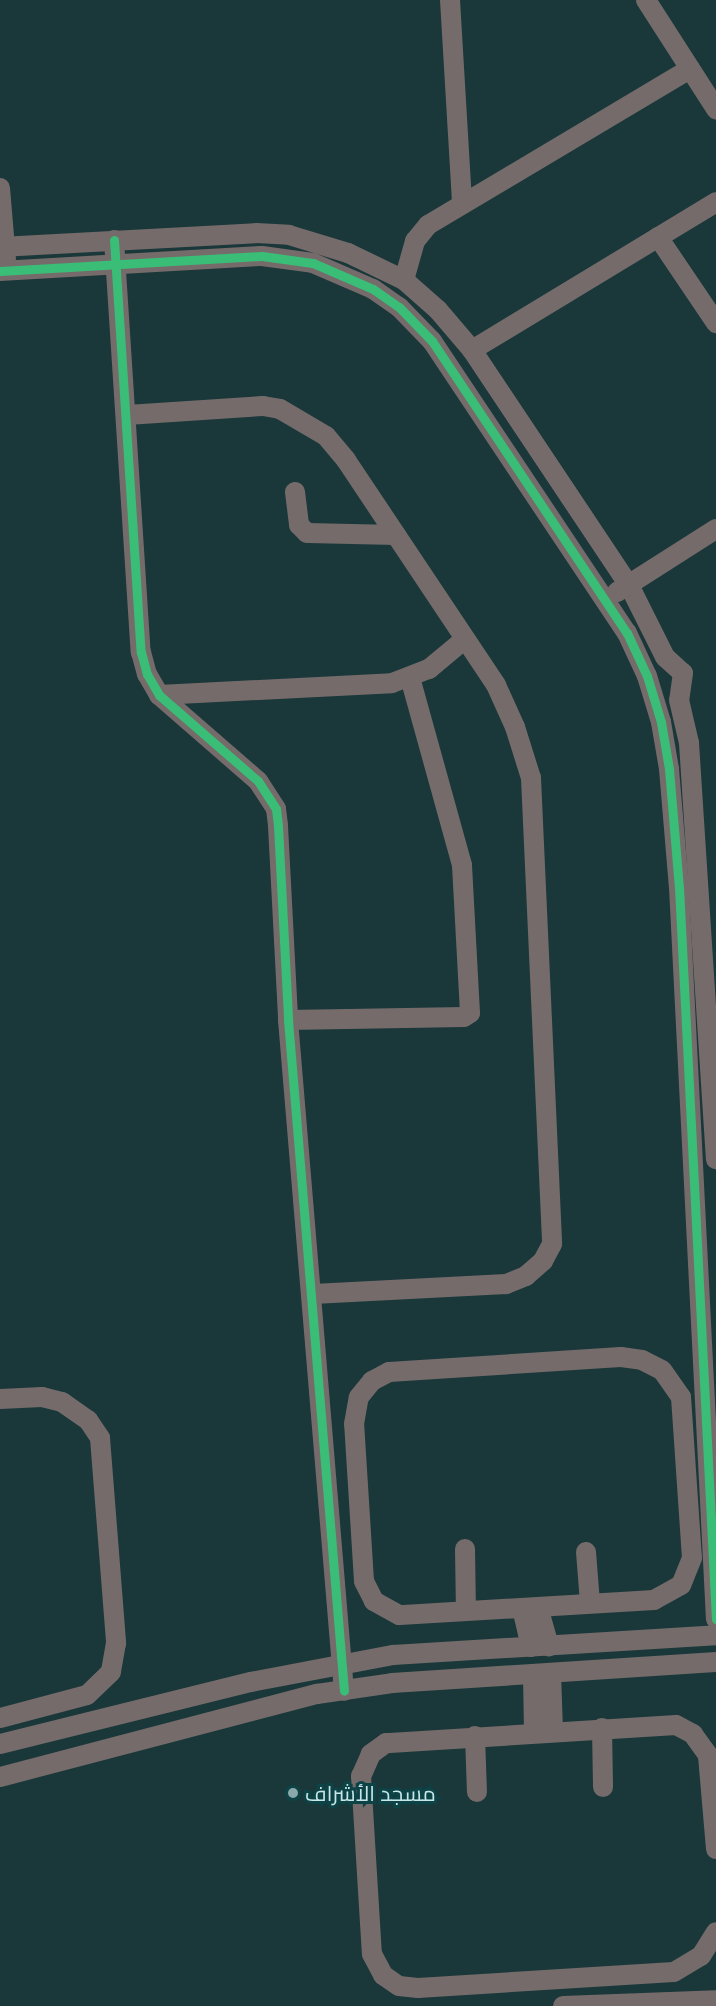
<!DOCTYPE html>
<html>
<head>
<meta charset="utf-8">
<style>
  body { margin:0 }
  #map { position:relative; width:716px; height:2006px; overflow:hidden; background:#1a3739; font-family:Mulish,Cairo,sans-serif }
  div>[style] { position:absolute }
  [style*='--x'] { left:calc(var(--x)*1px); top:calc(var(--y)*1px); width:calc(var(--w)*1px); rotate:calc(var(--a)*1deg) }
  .minor>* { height:20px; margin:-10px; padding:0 10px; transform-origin:10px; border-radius:10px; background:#756b6b }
  .cycleway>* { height:9px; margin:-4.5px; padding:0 4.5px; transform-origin:4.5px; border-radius:4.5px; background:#3abd76 }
  .dots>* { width:16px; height:16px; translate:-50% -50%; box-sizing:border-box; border:3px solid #0d4346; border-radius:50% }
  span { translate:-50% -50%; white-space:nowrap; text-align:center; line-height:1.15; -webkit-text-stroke:6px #0d4346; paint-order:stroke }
  .poi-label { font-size:21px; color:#c6e6e8 }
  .left { translate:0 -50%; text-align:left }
</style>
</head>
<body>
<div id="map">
  <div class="minor">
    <div style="--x:450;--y:0;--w:204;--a:86.6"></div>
    <div style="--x:646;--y:0;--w:130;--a:57.3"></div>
    <div style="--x:0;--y:188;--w:71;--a:85.2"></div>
    <div style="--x:658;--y:237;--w:104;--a:56"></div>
    <div style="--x:114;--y:240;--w:413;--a:86.3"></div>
    <div style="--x:141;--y:652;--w:23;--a:75"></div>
    <div style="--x:147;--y:674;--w:24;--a:60"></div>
    <div style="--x:159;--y:695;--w:131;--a:41"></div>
    <div style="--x:258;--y:781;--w:33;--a:57"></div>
    <div style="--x:276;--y:809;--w:17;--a:83"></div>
    <div style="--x:278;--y:826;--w:194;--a:87"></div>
    <div style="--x:288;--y:1020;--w:673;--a:85.23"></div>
    <div style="--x:0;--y:247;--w:256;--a:-3.1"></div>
    <div style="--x:256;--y:233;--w:33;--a:3"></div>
    <div style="--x:289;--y:235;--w:62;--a:17"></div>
    <div style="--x:348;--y:253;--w:62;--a:25.7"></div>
    <div style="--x:404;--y:280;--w:45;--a:41.4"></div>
    <div style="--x:438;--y:310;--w:52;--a:49.6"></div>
    <div style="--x:472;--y:350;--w:283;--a:56.3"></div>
    <div style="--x:629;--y:585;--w:80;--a:63.4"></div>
    <div style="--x:665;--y:657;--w:24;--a:42"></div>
    <div style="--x:683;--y:673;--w:27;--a:98"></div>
    <div style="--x:679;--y:700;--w:44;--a:76.9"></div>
    <div style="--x:689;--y:743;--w:417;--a:86.3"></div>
    <div style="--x:0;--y:271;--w:262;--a:-3.3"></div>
    <div style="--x:262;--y:256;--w:51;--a:7.8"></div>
    <div style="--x:313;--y:263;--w:65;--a:23.4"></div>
    <div style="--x:373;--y:289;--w:32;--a:35"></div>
    <div style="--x:399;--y:307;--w:47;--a:45.9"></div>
    <div style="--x:432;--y:341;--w:351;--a:56.3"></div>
    <div style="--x:627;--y:633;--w:47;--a:65.1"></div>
    <div style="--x:647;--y:676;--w:48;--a:73.1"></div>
    <div style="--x:661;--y:722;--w:48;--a:80.3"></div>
    <div style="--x:669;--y:769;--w:118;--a:85.2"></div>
    <div style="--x:679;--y:887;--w:733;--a:87.11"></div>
    <div style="--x:404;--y:280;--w:41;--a:-74.2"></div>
    <div style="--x:415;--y:241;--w:21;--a:-51"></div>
    <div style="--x:428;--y:225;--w:305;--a:-30.8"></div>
    <div style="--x:472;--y:350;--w:285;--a:-31.2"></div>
    <div style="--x:127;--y:415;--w:136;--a:-3.8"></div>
    <div style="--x:263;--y:406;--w:17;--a:10"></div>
    <div style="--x:280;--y:409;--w:53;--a:30.4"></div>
    <div style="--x:326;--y:436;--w:31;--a:50"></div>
    <div style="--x:346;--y:460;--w:270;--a:56.3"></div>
    <div style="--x:496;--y:685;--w:46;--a:65.7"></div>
    <div style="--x:515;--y:727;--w:53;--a:72.6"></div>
    <div style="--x:531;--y:778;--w:466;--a:87.4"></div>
    <div style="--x:552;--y:1244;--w:19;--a:118"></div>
    <div style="--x:543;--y:1261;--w:23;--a:139"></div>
    <div style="--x:526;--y:1276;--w:22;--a:158"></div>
    <div style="--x:506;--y:1284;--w:193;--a:177"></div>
    <div style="--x:295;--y:492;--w:33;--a:83"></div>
    <div style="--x:299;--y:525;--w:11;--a:45"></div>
    <div style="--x:307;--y:533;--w:89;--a:1.3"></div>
    <div style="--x:617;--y:592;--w:117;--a:-32.5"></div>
    <div style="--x:159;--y:695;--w:233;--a:-2.9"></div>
    <div style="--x:392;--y:683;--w:40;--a:-21"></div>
    <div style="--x:429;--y:669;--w:47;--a:-39.8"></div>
    <div style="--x:288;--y:1020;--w:176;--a:-1"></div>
    <div style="--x:464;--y:1017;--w:7;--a:-34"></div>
    <div style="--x:470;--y:1013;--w:148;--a:-93.1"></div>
    <div style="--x:462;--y:865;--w:195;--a:-105.5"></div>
    <div style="--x:621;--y:1357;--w:21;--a:8"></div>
    <div style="--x:642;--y:1360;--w:22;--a:27"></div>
    <div style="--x:662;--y:1370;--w:33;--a:55"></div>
    <div style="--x:681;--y:1397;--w:161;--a:86.1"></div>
    <div style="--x:692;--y:1558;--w:29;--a:112"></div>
    <div style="--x:681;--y:1585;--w:31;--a:151"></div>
    <div style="--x:654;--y:1600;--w:255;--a:176.6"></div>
    <div style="--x:399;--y:1615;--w:29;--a:-151"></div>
    <div style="--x:374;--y:1601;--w:22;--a:-117"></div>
    <div style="--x:364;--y:1581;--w:157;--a:-93.6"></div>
    <div style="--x:354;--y:1424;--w:27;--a:-80"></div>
    <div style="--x:359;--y:1397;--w:21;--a:-51"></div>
    <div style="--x:372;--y:1381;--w:19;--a:-28"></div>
    <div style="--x:389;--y:1372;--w:232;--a:-3.7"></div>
    <div style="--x:0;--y:1399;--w:42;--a:-2.7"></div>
    <div style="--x:42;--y:1397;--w:21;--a:14"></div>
    <div style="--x:62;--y:1402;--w:32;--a:35"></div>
    <div style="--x:88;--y:1420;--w:22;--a:56"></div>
    <div style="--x:100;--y:1438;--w:206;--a:85.5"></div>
    <div style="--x:116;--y:1643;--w:29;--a:100"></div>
    <div style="--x:111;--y:1672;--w:33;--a:136"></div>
    <div style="--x:87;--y:1695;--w:90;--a:165.2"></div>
    <div style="--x:465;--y:1549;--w:62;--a:89.1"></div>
    <div style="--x:586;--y:1552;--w:51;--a:85.5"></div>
    <div style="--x:538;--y:1607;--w:41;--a:74.2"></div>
    <div style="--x:522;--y:1608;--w:40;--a:77"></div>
    <div style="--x:551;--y:1673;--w:58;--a:88"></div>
    <div style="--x:533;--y:1674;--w:59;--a:89"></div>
    <div style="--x:602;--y:1728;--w:59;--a:89"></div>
    <div style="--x:475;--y:1736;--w:56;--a:88"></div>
    <div style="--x:0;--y:1744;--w:259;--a:-13.9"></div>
    <div style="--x:251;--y:1682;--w:145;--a:-10.8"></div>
    <div style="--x:393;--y:1655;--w:324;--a:-3.5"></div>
    <div style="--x:0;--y:1777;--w:328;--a:-14.7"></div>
    <div style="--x:317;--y:1694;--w:76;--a:-8.3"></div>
    <div style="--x:392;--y:1683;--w:325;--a:-3.7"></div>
    <div style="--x:716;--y:1849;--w:94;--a:-94.9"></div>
    <div style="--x:708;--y:1755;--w:26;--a:-126"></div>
    <div style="--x:693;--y:1734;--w:19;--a:-152"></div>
    <div style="--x:676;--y:1725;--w:291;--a:176.4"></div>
    <div style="--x:386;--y:1743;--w:19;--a:144"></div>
    <div style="--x:371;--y:1754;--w:24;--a:114"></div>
    <div style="--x:361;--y:1776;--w:178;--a:86.5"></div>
    <div style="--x:372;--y:1954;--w:24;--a:62"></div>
    <div style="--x:383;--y:1975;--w:19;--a:35"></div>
    <div style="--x:399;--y:1986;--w:19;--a:6"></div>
    <div style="--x:418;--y:1988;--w:256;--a:-3.6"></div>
    <div style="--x:674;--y:1972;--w:31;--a:-31"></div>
    <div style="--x:701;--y:1956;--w:28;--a:-58"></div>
    <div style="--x:563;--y:2006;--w:153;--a:-2.2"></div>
  </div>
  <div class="cycleway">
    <div style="--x:114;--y:240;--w:413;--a:86.3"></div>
    <div style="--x:141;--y:652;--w:23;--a:75"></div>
    <div style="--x:147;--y:674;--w:24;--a:60"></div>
    <div style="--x:159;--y:695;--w:131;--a:41"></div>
    <div style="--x:258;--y:781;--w:33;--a:57"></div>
    <div style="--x:276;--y:809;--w:17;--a:83"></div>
    <div style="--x:278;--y:826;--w:194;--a:87"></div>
    <div style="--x:288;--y:1020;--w:673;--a:85.23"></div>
    <div style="--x:0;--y:271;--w:262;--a:-3.3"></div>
    <div style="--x:262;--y:256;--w:51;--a:7.8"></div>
    <div style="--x:313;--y:263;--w:65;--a:23.4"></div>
    <div style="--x:373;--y:289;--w:32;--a:35"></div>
    <div style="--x:399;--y:307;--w:47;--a:45.9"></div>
    <div style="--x:432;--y:341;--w:351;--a:56.3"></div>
    <div style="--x:627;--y:633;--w:47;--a:65.1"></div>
    <div style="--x:647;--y:676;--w:48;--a:73.1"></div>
    <div style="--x:661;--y:722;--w:48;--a:80.3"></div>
    <div style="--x:669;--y:769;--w:118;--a:85.2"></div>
    <div style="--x:679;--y:887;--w:733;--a:87.11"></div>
  </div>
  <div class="dots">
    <div style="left:293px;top:1793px;background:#8aa9ab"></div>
  </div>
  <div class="poi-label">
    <span class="left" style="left:305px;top:1793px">مسجد الأشراف</span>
  </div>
</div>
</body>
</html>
